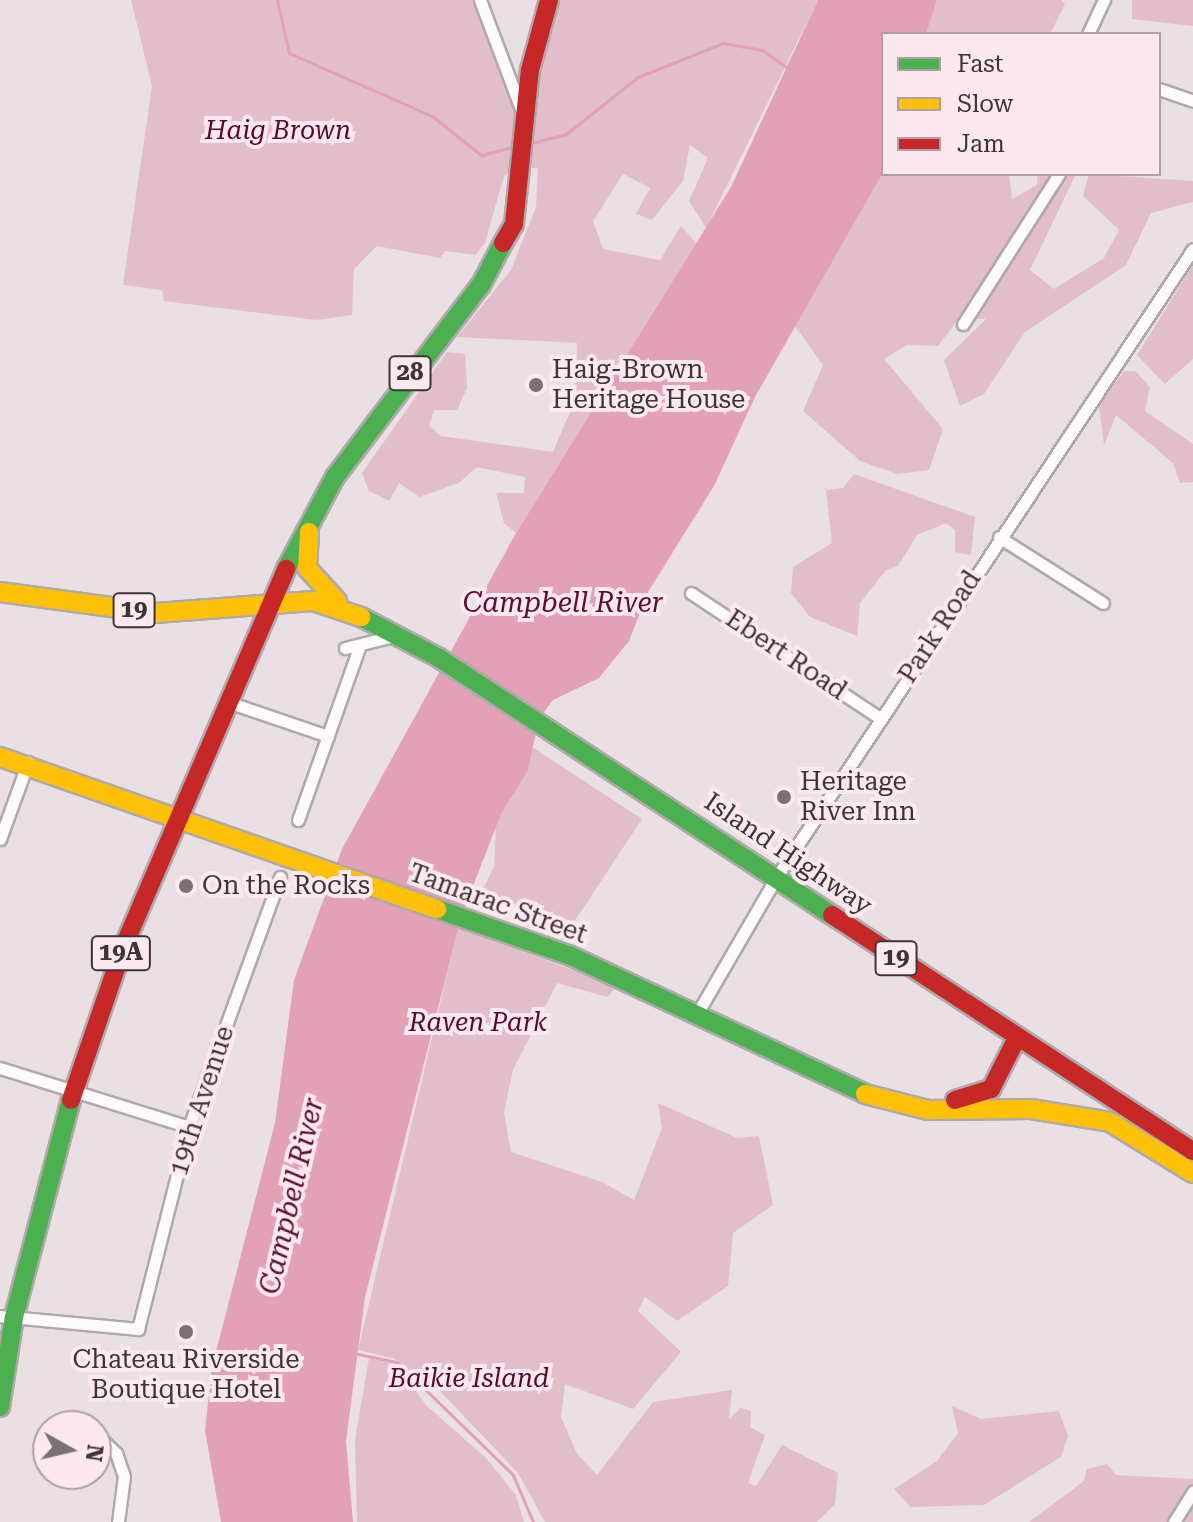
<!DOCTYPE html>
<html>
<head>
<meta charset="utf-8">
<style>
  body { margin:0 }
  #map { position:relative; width:1193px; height:1522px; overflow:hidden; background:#eae0e3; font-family:"Roboto Serif",serif }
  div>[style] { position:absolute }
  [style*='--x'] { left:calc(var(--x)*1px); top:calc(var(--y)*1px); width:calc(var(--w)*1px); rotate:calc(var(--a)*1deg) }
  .green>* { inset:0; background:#e2beca }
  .water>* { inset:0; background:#e2a1b7 }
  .stream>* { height:3px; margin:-1.5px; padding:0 1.5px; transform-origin:1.5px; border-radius:1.5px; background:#e2a1b7 }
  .roads { filter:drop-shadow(2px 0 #b0a9ab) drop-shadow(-2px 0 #b0a9ab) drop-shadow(0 2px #b0a9ab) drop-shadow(0 -2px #b0a9ab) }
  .street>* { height:11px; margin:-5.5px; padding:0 5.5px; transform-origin:5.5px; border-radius:5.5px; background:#fcfafb }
  .fast>* { height:18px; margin:-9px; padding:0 9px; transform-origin:9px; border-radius:9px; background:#4caf50 }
  .slow>* { height:18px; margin:-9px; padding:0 9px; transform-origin:9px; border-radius:9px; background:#ffc107 }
  .jam>* { height:18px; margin:-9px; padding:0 9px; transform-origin:9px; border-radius:9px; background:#c62828 }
  .dots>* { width:22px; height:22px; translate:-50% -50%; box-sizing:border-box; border:4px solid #fce8ee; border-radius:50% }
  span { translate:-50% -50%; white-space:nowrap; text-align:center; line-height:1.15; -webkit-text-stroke:8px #fce8ee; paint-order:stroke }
  .shield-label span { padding:2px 6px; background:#fce8ee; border:2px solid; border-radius:6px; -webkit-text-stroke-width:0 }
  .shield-label { font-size:24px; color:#3c3537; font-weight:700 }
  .park-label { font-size:26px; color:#58072e; font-style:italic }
  .poi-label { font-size:26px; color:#3c3537 }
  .left { translate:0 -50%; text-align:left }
  .street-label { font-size:26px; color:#3c3537 }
  .water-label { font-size:28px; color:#5c0d32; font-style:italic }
  .legend { position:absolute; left:881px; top:32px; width:280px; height:144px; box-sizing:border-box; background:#fce8ee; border:2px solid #afa0a5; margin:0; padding:10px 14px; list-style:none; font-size:24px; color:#3c3537 }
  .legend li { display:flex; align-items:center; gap:16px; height:40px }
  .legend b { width:40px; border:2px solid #afa0a5 }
  .north { position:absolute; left:32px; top:1410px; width:80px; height:80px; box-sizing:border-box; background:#fce8ee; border:2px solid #afa0a5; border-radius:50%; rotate:98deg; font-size:22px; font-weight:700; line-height:32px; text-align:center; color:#3c3537 }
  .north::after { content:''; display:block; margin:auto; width:28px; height:36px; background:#797173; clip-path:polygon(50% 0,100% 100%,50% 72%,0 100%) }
</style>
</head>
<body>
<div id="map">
  <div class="green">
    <div style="clip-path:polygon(131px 0,472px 0,515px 108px,513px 170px,504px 176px,485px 243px,475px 255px,445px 251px,440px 258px,377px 246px,354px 269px,352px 315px,317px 320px,164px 301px,162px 290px,123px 285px,152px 86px)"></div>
    <div style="clip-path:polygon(546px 0,818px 0,706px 228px,689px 201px,708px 158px,690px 145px,683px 181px,652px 220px,636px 214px,650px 188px,623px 174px,593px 221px,603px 249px,660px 260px,681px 226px,696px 243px,516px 533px,504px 523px,496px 493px,524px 493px,525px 477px,477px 467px,459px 483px,419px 497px,399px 483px,389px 501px,369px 491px,362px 473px,447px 352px,465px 354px,467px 388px,457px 410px,434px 410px,429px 426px,441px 436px,553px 452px,575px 400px,577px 343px,457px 337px,511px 270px,536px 207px,538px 168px,526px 168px)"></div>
    <div style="clip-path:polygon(937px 0,1061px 0,1065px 4px,1050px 34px,926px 34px)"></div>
    <div style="clip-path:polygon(1132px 0,1193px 0,1193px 26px,1132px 19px)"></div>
    <div style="clip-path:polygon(883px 170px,1009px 174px,1012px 199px,1037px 185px,1038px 174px,1076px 174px,1030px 270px,1054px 289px,1104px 258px,1119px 230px,1083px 196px,1089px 174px,1193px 181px,1193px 202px,1151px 213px,1126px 265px,1025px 332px,984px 394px,960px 406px,944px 360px,986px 319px,959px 318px,938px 346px,907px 345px,884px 359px,943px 429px,929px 470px,897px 474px,860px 461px,803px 411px,823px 365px,795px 326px)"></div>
    <div style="clip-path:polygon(1193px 265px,1193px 359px,1165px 384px,1137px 355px)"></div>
    <div style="clip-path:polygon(1124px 371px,1135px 371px,1150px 387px,1145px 411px,1193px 444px,1193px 482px,1180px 483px,1173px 463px,1116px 415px,1104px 445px,1099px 404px)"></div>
    <div style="clip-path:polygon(854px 474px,975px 517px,971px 555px,955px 552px,955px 530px,946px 523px,917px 535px,898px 566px,886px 570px,860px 603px,857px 636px,810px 617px,791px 593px,793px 567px,832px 543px,826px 490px,843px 488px)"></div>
    <div style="clip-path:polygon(529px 745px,642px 819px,574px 922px,481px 893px,494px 867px,496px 825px)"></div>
    <div style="clip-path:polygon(458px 928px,617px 986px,607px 997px,557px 983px,513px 1070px,504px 1112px,511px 1152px,602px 1182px,634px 1200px,662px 1128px,658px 1103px,737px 1138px,759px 1136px,773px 1205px,733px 1233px,728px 1286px,677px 1321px,645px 1297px,638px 1311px,681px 1352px,633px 1409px,565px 1384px,561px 1417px,577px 1454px,597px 1475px,653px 1402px,732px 1390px,729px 1419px,741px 1408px,751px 1411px,750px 1427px,765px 1435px,748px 1483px,756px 1486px,782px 1445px,838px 1473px,835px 1504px,817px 1522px,545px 1522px,518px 1473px,419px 1369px,423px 1382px,416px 1387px,395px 1359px,358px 1350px)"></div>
    <div style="clip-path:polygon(369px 1358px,396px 1365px,427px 1406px,486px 1458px,516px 1495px,524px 1522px,357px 1522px,355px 1440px)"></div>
    <div style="clip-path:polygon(952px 1406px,981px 1419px,1059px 1411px,1068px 1436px,1061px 1457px,984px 1505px,911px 1507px,894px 1489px,937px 1461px,958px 1433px)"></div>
    <div style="clip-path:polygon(1107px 1464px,1116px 1475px,1193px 1479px,1193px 1522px,1029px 1522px,1084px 1481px,1087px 1469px)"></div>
  </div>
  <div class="water">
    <div style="clip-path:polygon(818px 0,937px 0,926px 34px,883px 34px,881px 176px,755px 397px,714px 486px,648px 592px,629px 641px,599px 678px,553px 700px,539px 719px,528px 770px,501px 814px,461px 917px,365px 1297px,346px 1441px,353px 1522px,221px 1522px,205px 1430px,212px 1367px,275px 1123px,294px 980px,342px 849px,516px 533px,731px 187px)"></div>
  </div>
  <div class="stream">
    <div style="--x:277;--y:0;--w:54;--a:77.2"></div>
    <div style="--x:289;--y:53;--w:156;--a:23.8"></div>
    <div style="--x:432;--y:116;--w:63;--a:38.5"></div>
    <div style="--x:481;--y:155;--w:34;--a:-14"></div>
    <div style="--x:535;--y:142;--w:32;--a:-14"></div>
    <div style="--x:566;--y:134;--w:92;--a:-38.4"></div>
    <div style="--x:638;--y:77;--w:92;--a:-21.8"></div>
    <div style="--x:723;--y:43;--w:40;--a:10"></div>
    <div style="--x:762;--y:50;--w:33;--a:35"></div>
    <div style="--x:358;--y:1354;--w:40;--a:12"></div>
    <div style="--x:397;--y:1362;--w:162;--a:44.2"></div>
    <div style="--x:513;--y:1475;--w:51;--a:66.9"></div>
  </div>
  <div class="roads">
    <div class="street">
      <div style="--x:480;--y:0;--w:120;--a:69.4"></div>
      <div style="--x:1088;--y:34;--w:38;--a:-65"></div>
      <div style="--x:1159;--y:89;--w:36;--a:19"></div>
      <div style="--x:963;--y:324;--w:178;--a:-57.4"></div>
      <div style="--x:999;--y:537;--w:123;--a:32.4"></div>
      <div style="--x:691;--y:593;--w:227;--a:33.5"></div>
      <div style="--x:345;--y:648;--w:54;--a:-14"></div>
      <div style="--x:225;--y:701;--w:109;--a:18.8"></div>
      <div style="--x:298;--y:820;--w:182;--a:-70.5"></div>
      <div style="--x:0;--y:839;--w:82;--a:-70"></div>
      <div style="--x:698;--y:1012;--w:157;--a:-59.8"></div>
      <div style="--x:777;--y:876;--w:752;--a:-56.44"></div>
      <div style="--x:0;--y:1068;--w:198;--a:17.3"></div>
      <div style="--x:0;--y:1316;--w:139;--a:5.4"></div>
      <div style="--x:138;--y:1329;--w:208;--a:-75.8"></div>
      <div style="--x:189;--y:1127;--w:266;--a:-70"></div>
      <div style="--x:57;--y:1424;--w:6;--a:18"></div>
      <div style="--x:96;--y:1434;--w:28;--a:44"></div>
      <div style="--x:116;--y:1453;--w:24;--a:71"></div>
      <div style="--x:124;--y:1476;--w:46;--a:97.4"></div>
      <div style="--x:1174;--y:1522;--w:36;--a:-58"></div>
    </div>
    <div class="fast">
      <div style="--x:286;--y:569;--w:104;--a:-62"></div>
      <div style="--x:335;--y:477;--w:241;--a:-52.8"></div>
      <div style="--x:481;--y:285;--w:47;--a:-62.4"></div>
      <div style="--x:361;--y:617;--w:88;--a:27.7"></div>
      <div style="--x:439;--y:658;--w:470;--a:33.2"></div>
      <div style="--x:437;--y:909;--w:142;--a:19.3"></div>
      <div style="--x:571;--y:956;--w:325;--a:25.1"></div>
      <div style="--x:0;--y:1407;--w:91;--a:-81.2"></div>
      <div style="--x:14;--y:1317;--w:224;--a:-75.3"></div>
    </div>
    <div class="slow">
      <div style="--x:309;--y:532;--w:36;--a:93"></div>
      <div style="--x:307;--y:568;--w:45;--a:47.7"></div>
      <div style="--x:0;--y:592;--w:157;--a:7.7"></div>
      <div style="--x:156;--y:613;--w:157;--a:-4.4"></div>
      <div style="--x:313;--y:601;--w:51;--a:18.4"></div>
      <div style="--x:0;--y:757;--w:463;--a:19.2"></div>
      <div style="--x:865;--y:1094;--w:65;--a:14.3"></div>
      <div style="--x:928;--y:1110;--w:103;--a:-0.6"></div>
      <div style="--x:1031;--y:1109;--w:80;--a:9.3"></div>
      <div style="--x:1110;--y:1122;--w:97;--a:31.6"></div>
    </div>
    <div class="jam">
      <div style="--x:503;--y:243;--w:22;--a:-60"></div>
      <div style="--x:514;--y:224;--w:155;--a:-84.1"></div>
      <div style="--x:530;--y:70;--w:73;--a:-74.8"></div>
      <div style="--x:832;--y:915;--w:431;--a:33.2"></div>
      <div style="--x:71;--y:1100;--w:161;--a:-71.1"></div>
      <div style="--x:123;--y:948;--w:413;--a:-66.7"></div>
      <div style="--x:955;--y:1100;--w:38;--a:-17"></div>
      <div style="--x:991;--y:1089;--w:55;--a:-63"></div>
    </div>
  </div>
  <div class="dots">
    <div style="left:536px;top:385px;background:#797173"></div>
    <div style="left:784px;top:797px;background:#797173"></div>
    <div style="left:186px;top:886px;background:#797173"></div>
    <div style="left:186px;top:1332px;background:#797173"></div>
  </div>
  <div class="shield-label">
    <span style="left:410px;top:373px">28</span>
    <span style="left:134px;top:610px">19</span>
    <span style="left:121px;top:953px">19A</span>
    <span style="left:896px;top:958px">19</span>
  </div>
  <div class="park-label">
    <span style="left:278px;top:131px">Haig Brown</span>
    <span style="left:478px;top:1023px">Raven Park</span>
    <span style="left:469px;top:1379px">Baikie Island</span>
  </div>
  <div class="poi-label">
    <span class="left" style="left:552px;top:385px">Haig-Brown<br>Heritage House</span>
    <span class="left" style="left:800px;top:797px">Heritage<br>River Inn</span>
    <span class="left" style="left:202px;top:886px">On the Rocks</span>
    <span style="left:186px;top:1375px">Chateau Riverside<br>Boutique Hotel</span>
  </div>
  <div class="street-label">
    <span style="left:940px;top:627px;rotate:-57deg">Park Road</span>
    <span style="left:786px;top:655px;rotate:34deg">Ebert Road</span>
    <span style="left:788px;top:854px;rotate:34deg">Island Highway</span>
    <span style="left:498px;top:904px;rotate:20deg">Tamarac Street</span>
    <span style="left:202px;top:1101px;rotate:-72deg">19th Avenue</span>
  </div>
  <div class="water-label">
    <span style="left:563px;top:603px">Campbell River</span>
    <span style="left:292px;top:1196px;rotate:-77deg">Campbell River</span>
  </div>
  <ul class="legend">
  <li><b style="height:10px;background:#4caf50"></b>Fast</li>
  <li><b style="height:10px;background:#ffc107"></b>Slow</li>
  <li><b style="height:10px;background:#c62828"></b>Jam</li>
  </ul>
  <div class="north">N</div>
</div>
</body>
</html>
